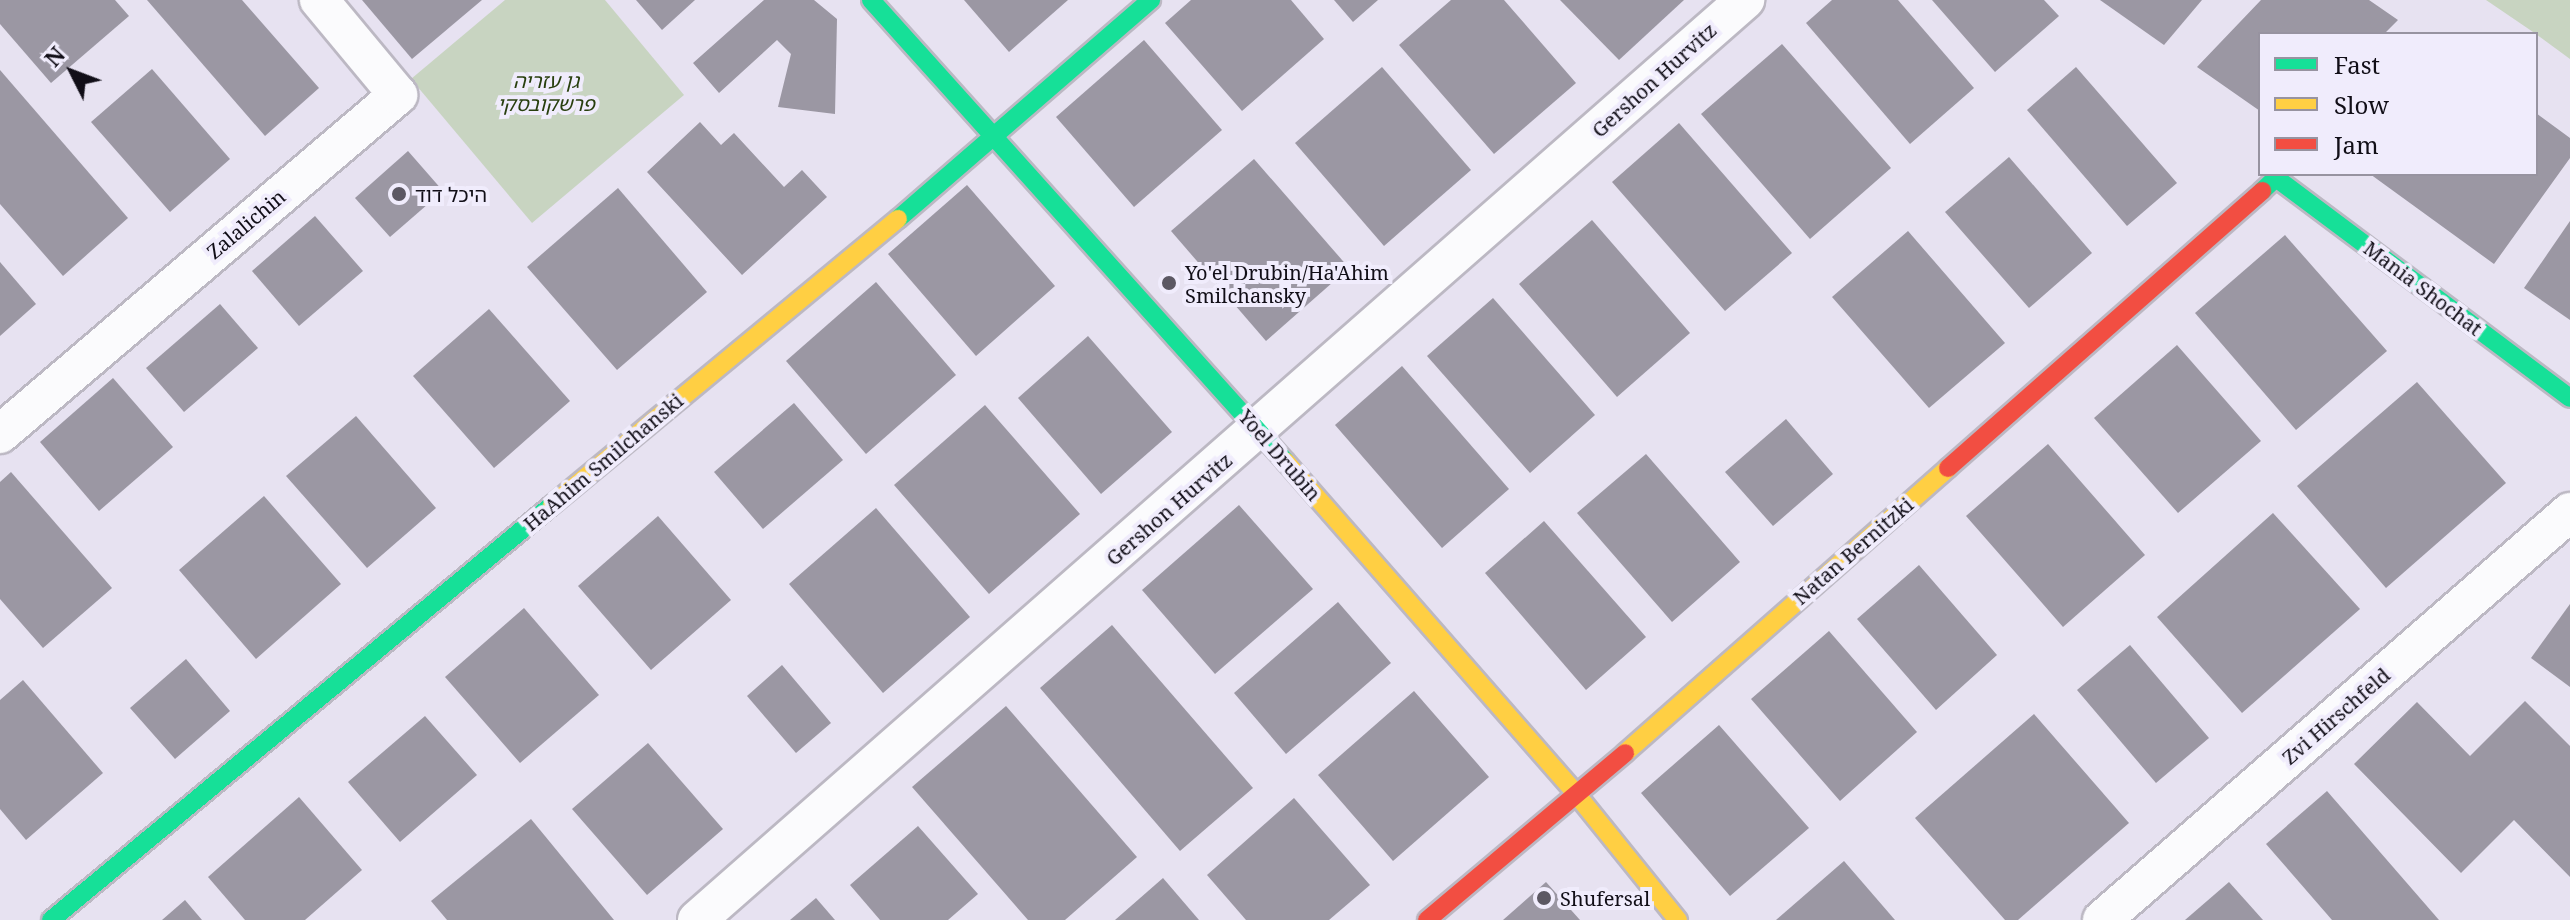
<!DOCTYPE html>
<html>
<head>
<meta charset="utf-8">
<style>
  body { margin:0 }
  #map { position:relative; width:2570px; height:920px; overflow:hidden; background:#e7e2f1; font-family:"Noto Serif","Noto Sans Hebrew",serif }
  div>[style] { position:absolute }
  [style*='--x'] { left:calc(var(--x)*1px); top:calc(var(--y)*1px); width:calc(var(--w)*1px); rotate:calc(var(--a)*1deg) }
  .green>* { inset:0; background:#c8d4c1 }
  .building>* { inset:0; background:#9b97a3 }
  .roads { filter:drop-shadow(2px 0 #bcb8c3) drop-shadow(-2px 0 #bcb8c3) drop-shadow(0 2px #bcb8c3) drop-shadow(0 -2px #bcb8c3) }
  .street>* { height:38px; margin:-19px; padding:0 19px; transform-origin:19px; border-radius:19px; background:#fbfbfd }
  .fast>* { height:18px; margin:-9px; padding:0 9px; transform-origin:9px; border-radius:9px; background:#16e098 }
  .slow>* { height:18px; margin:-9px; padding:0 9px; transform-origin:9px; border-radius:9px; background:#ffcf43 }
  .jam>* { height:18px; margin:-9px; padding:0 9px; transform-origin:9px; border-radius:9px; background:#f24e42 }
  .dots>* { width:22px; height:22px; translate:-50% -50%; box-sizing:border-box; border:4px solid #f0ecfc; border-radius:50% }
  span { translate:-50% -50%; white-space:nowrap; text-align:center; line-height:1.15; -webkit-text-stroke:8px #f0ecfc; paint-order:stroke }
  .street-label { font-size:20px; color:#110e17 }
  .park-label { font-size:20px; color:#283f0e; font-style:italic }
  .poi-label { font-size:20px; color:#110e17 }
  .left { translate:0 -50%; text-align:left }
  .legend { position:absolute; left:2258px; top:32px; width:280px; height:144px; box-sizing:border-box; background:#f0ecfc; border:2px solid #9793a0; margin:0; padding:10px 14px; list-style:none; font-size:24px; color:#110e17 }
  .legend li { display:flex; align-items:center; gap:16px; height:40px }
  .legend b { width:40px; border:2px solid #9793a0 }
  .north { position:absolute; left:32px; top:32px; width:80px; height:80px; -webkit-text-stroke:6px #f0ecfc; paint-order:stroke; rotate:312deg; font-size:22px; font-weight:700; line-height:32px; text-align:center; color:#110e17 }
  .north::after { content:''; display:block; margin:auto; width:28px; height:36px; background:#110e17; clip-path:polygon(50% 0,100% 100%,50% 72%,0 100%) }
</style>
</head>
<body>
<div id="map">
  <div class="green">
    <div style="clip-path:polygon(505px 0,605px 0,684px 95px,532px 223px,411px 79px)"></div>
    <div style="clip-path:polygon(2486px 0,2570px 0,2570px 59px,2536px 34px)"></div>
  </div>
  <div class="building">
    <div style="clip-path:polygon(0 0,115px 0,129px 16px,51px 83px,0 24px)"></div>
    <div style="clip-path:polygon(147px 0,242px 0,319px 88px,265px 136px)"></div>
    <div style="clip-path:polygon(362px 0,482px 0,412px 59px)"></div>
    <div style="clip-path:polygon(636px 0,695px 0,662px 30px)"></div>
    <div style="clip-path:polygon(764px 0,814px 0,837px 19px,835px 114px,778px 107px,791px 54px,777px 40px,719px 93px,693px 63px)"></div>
    <div style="clip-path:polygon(964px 0,1068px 0,1009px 52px)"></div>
    <div style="clip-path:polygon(1191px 0,1291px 0,1324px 39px,1242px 111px,1165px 23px)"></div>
    <div style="clip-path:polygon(1334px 0,1378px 0,1353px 22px)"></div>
    <div style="clip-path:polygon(1451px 0,1504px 0,1576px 83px,1494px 154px,1399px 45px)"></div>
    <div style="clip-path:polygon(1560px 0,1684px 0,1619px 60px)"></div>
    <div style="clip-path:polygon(1832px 0,1898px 0,1974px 88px,1910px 144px,1806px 23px)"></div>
    <div style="clip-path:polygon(1932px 0,2044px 0,2059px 16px,1995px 72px)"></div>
    <div style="clip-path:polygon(2100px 0,2202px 0,2164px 45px)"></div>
    <div style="clip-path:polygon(2261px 0,2369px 0,2398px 20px,2384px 34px,2260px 34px,2260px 111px,2197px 67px)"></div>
    <div style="clip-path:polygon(1144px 40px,1222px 130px,1134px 207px,1056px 117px)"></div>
    <div style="clip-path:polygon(1782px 44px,1891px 168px,1810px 239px,1701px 114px)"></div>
    <div style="clip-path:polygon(1382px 67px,1471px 170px,1384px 246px,1295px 143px)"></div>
    <div style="clip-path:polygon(2076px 67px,2177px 183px,2127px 226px,2027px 110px)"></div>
    <div style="clip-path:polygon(152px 69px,230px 159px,170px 212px,91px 122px)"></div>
    <div style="clip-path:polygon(0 70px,128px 218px,63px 276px,0 204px)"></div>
    <div style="clip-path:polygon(2536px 113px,2570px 138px,2570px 158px,2494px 264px,2370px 174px,2536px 174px)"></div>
    <div style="clip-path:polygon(700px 122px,721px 145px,734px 133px,784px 187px,802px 170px,827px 197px,742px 275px,647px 172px)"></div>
    <div style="clip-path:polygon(1679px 123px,1792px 253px,1725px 311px,1612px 182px)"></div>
    <div style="clip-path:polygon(408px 151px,443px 191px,390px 237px,355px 198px)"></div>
    <div style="clip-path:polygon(2009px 157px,2092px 253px,2029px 308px,1945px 212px)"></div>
    <div style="clip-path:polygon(1254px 159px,1349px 268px,1266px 341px,1171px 231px)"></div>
    <div style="clip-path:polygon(967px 185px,1055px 286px,976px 356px,888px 254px)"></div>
    <div style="clip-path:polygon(618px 188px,707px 292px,617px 370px,527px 267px)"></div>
    <div style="clip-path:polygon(315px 216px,363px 271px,299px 326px,252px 271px)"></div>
    <div style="clip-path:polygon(1592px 220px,1690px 333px,1617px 397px,1519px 284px)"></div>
    <div style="clip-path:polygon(2570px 221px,2570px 320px,2524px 288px)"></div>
    <div style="clip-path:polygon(1908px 231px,2005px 343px,1929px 408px,1832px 297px)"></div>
    <div style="clip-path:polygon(2285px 235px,2387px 351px,2296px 430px,2195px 313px)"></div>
    <div style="clip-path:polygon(0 262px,36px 304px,0 336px)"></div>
    <div style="clip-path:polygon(876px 282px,956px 375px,866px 454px,786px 361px)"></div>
    <div style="clip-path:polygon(1493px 298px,1595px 415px,1530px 473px,1427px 356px)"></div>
    <div style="clip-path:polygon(220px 304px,258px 348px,184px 412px,146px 368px)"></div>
    <div style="clip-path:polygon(489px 309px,570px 401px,494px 468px,413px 376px)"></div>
    <div style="clip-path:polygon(1088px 336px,1172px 432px,1101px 494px,1018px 398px)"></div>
    <div style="clip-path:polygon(2177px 345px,2261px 441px,2178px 513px,2094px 418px)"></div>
    <div style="clip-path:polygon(1402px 366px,1509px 489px,1442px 548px,1335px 425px)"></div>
    <div style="clip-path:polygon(113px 378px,173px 447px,99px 511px,40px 442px)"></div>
    <div style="clip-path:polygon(2417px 382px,2506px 483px,2386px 588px,2297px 486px)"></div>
    <div style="clip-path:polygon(794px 403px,843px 460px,763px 529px,714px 472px)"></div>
    <div style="clip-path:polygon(985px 405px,1080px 514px,989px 594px,894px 485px)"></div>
    <div style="clip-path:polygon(356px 416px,436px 508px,367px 568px,286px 476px)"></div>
    <div style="clip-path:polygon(1786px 419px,1833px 474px,1773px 526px,1725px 472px)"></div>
    <div style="clip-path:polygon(2048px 444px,2145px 555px,2063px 627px,1966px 516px)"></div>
    <div style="clip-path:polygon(1646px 454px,1740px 562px,1672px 622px,1577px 513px)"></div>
    <div style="clip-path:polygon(11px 472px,112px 588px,43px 648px,0 599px,0 482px)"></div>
    <div style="clip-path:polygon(264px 496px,341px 584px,256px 659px,179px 570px)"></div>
    <div style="clip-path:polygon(1239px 505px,1313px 589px,1215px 674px,1142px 590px)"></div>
    <div style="clip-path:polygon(876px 508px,970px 617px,883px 693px,789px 584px)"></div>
    <div style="clip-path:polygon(2273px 513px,2360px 609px,2242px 713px,2157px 617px)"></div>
    <div style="clip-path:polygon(658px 516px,731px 600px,651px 670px,578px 586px)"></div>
    <div style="clip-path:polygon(1544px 521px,1646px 637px,1586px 690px,1485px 573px)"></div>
    <div style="clip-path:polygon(1919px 565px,1997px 655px,1936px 710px,1857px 619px)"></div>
    <div style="clip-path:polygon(1338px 602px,1391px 663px,1286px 754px,1234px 693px)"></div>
    <div style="clip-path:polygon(2570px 604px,2570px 687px,2531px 658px)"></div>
    <div style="clip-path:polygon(524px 608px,599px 695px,520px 763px,445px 677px)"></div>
    <div style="clip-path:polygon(1112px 625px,1253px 788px,1180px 851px,1040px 688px)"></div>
    <div style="clip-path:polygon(1829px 631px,1917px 732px,1840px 801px,1751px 699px)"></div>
    <div style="clip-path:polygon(2130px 645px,2209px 738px,2156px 783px,2077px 690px)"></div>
    <div style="clip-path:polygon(186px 659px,230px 711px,175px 759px,130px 708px)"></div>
    <div style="clip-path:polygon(782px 665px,831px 723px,796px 753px,747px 696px)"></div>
    <div style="clip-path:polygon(23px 680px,103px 773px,26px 840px,0 809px,0 700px)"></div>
    <div style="clip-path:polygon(1414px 691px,1489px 777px,1393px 861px,1318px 775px)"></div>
    <div style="clip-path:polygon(2525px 701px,2570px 746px,2570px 877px,2514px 820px,2461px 873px,2354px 764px,2417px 702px,2470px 756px)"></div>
    <div style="clip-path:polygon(1006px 706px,1137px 857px,1065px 920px,1028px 920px,912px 787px)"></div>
    <div style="clip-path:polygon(2034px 714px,2129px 823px,2018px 920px,2005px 920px,1915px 818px)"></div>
    <div style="clip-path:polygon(425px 716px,477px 775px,400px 842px,348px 782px)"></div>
    <div style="clip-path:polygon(1719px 725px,1809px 828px,1730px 896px,1641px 793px)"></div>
    <div style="clip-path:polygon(648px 743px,723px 829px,647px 895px,572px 809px)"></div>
    <div style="clip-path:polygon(2327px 791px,2439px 920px,2332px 920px,2266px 844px)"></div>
    <div style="clip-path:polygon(299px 797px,362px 870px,305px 920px,245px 920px,208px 877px)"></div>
    <div style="clip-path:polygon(1294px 798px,1370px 885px,1329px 920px,1246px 920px,1207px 875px)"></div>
    <div style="clip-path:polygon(531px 819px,614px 920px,447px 920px,431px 901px)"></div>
    <div style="clip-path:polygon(918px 826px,978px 894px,948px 920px,880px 920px,850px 885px)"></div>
    <div style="clip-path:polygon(1844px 861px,1895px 920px,1776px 920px)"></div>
    <div style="clip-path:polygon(1163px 878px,1199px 920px,1115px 920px)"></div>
    <div style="clip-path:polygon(1546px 882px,1580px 920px,1503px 920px)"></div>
    <div style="clip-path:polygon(2229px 882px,2263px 920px,2185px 920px)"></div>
    <div style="clip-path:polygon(816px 898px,835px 920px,790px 920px)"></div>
    <div style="clip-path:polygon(185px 900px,202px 920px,162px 920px)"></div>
  </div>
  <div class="roads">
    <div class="street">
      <div style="--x:0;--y:434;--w:523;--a:-40.42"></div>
      <div style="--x:398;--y:95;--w:124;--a:-129.7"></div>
      <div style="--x:697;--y:920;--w:1395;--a:-41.28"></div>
      <div style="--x:2102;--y:920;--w:621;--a:-41.08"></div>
    </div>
    <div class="fast">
      <div style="--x:871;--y:0;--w:620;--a:48.07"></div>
      <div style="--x:2262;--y:191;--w:19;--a:-43"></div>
      <div style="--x:2276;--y:178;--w:367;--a:36.8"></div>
      <div style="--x:898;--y:219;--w:335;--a:-40.9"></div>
      <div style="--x:51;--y:920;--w:651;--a:-39.64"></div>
    </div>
    <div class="slow">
      <div style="--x:1285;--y:461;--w:444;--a:48.8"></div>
      <div style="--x:1577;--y:795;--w:161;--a:51.1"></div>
      <div style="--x:552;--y:505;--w:449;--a:-39.6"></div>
      <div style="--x:1625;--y:753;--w:431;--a:-41.4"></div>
    </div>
    <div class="jam">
      <div style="--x:1948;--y:468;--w:419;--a:-41.4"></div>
      <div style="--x:1427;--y:920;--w:259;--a:-40.1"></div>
    </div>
  </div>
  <div class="dots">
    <div style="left:399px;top:194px;background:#5c5863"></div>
    <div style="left:1169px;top:283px;background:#5c5863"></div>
    <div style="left:1544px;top:898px;background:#5c5863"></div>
  </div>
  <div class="street-label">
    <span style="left:1654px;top:80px;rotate:-42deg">Gershon Hurvitz</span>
    <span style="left:246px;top:224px;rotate:-40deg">Zalalichin</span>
    <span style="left:2423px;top:288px;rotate:37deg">Mania Shochat</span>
    <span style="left:1280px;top:455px;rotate:49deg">Yoel Drubin</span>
    <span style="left:603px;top:462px;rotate:-40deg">HaAhim Smilchanski</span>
    <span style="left:1169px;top:509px;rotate:-41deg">Gershon Hurvitz</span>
    <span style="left:1853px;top:551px;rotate:-41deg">Natan Bernitzki</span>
    <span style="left:2336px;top:716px;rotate:-41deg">Zvi Hirschfeld</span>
  </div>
  <div class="park-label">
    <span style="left:546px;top:92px">גן עזריה<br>פרשקובסקי</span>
  </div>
  <div class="poi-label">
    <span class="left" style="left:415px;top:194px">היכל דוד</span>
    <span class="left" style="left:1185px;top:284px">Yo'el Drubin/Ha'Ahim<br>Smilchansky</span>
    <span class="left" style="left:1560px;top:898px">Shufersal</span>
  </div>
  <ul class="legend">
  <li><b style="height:10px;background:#16e098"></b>Fast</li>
  <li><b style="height:10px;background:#ffcf43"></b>Slow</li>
  <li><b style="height:10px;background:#f24e42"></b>Jam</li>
  </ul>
  <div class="north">N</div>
</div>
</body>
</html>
